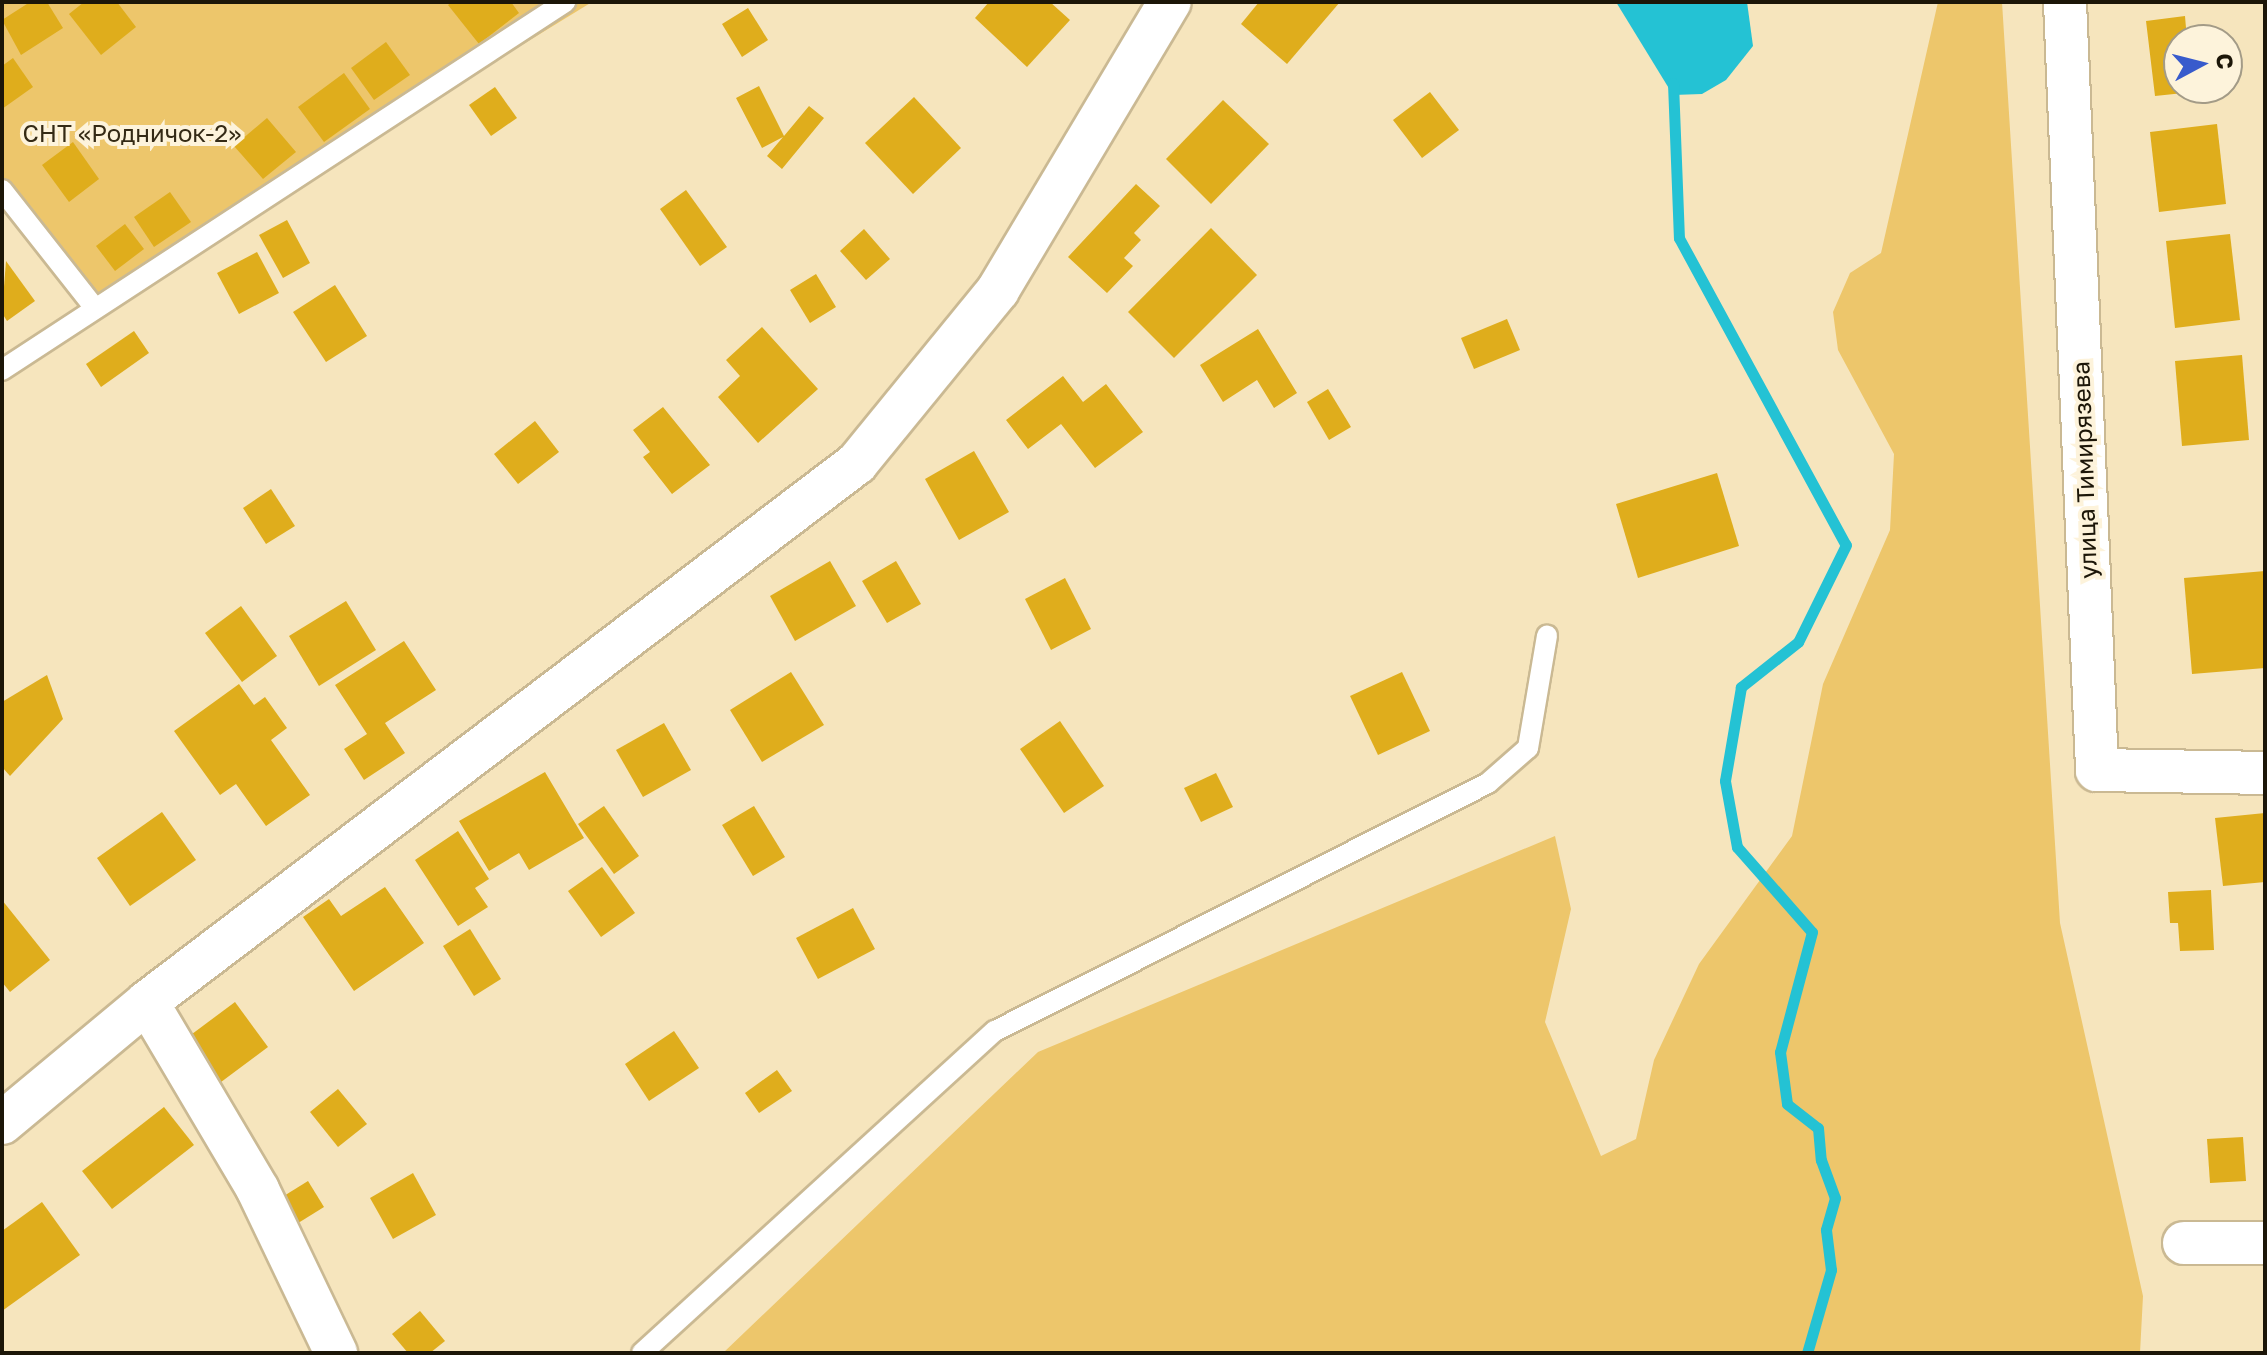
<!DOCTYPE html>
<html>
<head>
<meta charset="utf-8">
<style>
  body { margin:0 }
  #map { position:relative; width:2267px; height:1355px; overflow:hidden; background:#f6e5bd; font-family:"Golos Text",sans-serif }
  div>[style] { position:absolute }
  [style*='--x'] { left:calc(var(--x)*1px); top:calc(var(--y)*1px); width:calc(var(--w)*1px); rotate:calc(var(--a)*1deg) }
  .green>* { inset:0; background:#edc66b }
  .water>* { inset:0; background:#24c2d4 }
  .stream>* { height:11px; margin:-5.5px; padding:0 5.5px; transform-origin:5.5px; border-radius:5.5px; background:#24c2d4 }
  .building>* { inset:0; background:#dfad1c }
  .roads { filter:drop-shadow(2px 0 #cab993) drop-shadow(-2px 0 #cab993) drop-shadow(0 2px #cab993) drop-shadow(0 -2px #cab993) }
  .lane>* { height:20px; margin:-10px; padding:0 10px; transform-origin:10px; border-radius:10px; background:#fff }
  .street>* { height:42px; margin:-21px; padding:0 21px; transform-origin:21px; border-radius:21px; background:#fff }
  span { translate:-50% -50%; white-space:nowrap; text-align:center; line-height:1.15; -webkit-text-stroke:8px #fdf3db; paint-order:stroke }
  .park-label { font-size:24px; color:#342a15 }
  .street-label { font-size:24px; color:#1c1608 }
  .frame { position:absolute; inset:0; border:4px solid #1c1608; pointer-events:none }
  .north { position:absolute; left:2163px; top:24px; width:80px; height:80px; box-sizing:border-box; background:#fdf3db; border:2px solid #a39b87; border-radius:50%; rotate:83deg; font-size:22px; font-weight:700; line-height:32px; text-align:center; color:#1c1608 }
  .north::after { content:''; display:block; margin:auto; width:28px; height:36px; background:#385bcc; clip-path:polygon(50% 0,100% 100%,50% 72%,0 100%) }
</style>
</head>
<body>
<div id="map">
  <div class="green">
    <div style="clip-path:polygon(2px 2px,592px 2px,95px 307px,2px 209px)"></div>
    <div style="clip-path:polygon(1938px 2px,2002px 2px,2060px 923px,2143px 1296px,2140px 1353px,723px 1353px,1038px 1052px,1555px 836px,1571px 909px,1545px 1022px,1601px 1156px,1636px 1139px,1654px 1060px,1699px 964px,1792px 836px,1823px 684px,1890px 530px,1894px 454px,1838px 350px,1833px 312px,1850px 273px,1881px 253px)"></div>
  </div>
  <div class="water">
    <div style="clip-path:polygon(1616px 2px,1747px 2px,1753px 46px,1726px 80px,1702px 94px,1673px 95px)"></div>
  </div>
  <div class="stream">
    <div style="--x:1673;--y:83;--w:155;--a:87.8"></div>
    <div style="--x:1679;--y:238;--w:349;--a:61.5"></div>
    <div style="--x:1846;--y:545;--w:108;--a:116.3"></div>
    <div style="--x:1798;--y:642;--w:73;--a:141.7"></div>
    <div style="--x:1741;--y:687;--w:95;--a:99.7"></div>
    <div style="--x:1725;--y:781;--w:67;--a:79.7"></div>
    <div style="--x:1737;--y:847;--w:113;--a:48.6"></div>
    <div style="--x:1812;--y:932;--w:124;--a:104.9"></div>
    <div style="--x:1780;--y:1052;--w:52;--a:82.3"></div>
    <div style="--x:1787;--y:1104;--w:39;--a:38"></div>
    <div style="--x:1818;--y:1128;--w:32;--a:85"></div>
    <div style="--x:1821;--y:1160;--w:40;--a:69.8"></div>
    <div style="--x:1835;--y:1198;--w:33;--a:106"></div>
    <div style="--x:1826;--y:1230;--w:40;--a:82.9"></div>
    <div style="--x:1831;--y:1270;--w:86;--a:106.1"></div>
  </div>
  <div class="building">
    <div style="clip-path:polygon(30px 2px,47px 2px,63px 28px,21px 55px,2px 20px)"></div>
    <div style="clip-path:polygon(84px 2px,117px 2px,136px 27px,101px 55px,69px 14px)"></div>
    <div style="clip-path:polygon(452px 2px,511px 2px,519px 13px,479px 44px,448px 5px)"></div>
    <div style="clip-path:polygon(989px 2px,1050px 2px,1070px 20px,1027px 67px,975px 18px)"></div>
    <div style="clip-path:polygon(1259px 2px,1340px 2px,1287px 64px,1241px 24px)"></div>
    <div style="clip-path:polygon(748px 8px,768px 40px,742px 57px,722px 24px)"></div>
    <div style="clip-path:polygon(2185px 16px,2187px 40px,2179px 40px,2179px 88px,2193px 92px,2155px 96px,2146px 21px)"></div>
    <div style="clip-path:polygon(386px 42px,410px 75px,374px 100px,351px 68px)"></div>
    <div style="clip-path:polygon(13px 58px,33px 87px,2px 109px,2px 66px)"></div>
    <div style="clip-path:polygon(344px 73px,370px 109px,324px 142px,298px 107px)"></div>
    <div style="clip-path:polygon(759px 86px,784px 136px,809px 106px,824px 118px,782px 169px,767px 156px,783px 137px,762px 148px,736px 98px)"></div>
    <div style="clip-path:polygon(495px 87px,517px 118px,491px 136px,469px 105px)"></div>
    <div style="clip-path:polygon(1430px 92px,1459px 130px,1422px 158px,1393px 120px)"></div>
    <div style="clip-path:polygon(914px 97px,961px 148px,913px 194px,865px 143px)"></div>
    <div style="clip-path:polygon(1223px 100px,1269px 144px,1211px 204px,1166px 159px)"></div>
    <div style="clip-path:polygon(267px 118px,296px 152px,263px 179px,234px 146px)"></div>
    <div style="clip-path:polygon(2217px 124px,2226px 204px,2159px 212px,2150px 132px)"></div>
    <div style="clip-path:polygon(73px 142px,99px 179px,69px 202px,42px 165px)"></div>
    <div style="clip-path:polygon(1136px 184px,1160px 206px,1134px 233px,1141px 240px,1124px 258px,1133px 266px,1107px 293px,1068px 257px)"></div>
    <div style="clip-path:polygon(686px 190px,727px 247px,700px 266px,660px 209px)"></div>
    <div style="clip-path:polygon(170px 192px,191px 222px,154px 247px,134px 217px)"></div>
    <div style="clip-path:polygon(287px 220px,310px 263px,283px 278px,259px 235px)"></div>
    <div style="clip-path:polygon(125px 224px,144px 249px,115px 271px,96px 246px)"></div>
    <div style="clip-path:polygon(1211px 228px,1257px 275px,1174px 358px,1128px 312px)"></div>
    <div style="clip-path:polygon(864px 229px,890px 259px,866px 280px,840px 251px)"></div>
    <div style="clip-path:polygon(2230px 234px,2240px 320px,2175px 328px,2166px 241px)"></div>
    <div style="clip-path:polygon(257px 252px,279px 293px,239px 314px,217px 273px)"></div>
    <div style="clip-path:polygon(6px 261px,35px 301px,7px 321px,2px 313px)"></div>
    <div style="clip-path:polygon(816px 274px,836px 307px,810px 323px,790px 290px)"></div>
    <div style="clip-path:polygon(335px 285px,367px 336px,326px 362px,293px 312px)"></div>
    <div style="clip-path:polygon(1507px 319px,1520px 350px,1474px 369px,1461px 338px)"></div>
    <div style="clip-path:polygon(762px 327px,818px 389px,758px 443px,718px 397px,740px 376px,726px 360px)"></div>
    <div style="clip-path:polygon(1258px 329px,1297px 393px,1274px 408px,1257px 380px,1223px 402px,1200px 365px)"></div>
    <div style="clip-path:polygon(134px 331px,149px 353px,101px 387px,86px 364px)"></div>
    <div style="clip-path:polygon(2242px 355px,2249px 440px,2182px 446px,2175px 361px)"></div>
    <div style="clip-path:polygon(1063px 376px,1083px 402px,1106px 384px,1143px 432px,1095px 468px,1061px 424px,1028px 449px,1006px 420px)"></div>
    <div style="clip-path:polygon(1328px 389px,1351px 427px,1329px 440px,1307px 402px)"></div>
    <div style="clip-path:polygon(663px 407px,710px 465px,672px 494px,643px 457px,650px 452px,633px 430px)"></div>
    <div style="clip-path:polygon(535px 421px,559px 452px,518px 484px,494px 454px)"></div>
    <div style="clip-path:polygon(974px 451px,1009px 512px,959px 540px,925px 479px)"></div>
    <div style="clip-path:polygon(1717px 473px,1739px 546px,1638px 578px,1616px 504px)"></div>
    <div style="clip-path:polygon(271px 489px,295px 526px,266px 544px,243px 508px)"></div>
    <div style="clip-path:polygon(830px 561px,856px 606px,795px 641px,770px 596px)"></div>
    <div style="clip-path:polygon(896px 561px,921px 604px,887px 623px,862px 581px)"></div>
    <div style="clip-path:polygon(2265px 571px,2265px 668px,2192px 674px,2184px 578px)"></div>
    <div style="clip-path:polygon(1065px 578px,1091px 629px,1051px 650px,1025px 599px)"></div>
    <div style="clip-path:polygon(346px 601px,376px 650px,319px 686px,289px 636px)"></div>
    <div style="clip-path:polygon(241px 606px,277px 656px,242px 682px,205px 633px)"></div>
    <div style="clip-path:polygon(404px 641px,436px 690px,385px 723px,405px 753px,364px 780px,344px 749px,367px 734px,335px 685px)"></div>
    <div style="clip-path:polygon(791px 672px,824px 725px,762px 762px,730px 710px)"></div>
    <div style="clip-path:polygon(1402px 672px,1430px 731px,1378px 755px,1350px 696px)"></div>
    <div style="clip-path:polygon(47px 675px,63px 719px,10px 776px,2px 767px,2px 702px)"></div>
    <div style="clip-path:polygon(239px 684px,254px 705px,265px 697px,287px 728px,271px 740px,310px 795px,266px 826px,236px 784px,220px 795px,174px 731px)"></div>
    <div style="clip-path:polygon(1060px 721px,1104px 786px,1064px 813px,1020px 749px)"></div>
    <div style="clip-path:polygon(664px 723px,691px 770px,643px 797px,616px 750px)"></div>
    <div style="clip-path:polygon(545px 772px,584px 838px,529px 870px,519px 853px,489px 871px,459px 821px)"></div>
    <div style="clip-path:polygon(1216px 773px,1233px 807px,1201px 822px,1184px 788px)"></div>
    <div style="clip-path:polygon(604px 806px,639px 856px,614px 874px,578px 824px)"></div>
    <div style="clip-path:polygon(754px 806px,785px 857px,753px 876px,722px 825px)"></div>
    <div style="clip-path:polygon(162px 812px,196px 860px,130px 906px,97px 858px)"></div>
    <div style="clip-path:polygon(2265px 813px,2265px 882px,2223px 886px,2215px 818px)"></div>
    <div style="clip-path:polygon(458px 831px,489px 879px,475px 888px,488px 907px,458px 926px,415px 860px)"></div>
    <div style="clip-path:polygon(602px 867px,635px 913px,601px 937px,568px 891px)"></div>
    <div style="clip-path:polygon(385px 887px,424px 943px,354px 991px,303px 917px,329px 899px,341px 916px)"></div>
    <div style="clip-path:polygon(2211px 890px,2214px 950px,2180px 951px,2178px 923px,2170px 923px,2168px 892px)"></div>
    <div style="clip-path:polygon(2px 900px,50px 960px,10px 992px,2px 982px)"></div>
    <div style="clip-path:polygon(853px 908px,875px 949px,818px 979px,796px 938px)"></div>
    <div style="clip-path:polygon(470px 929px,501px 979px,474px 996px,443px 946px)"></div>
    <div style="clip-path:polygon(235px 1002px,268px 1047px,217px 1085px,184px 1040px)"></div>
    <div style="clip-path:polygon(674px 1031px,699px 1068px,649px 1101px,625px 1064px)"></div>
    <div style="clip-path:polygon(777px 1070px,792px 1091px,759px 1113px,745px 1093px)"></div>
    <div style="clip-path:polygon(338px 1089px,367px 1124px,338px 1147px,310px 1112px)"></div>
    <div style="clip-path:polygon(164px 1107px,194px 1145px,112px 1209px,82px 1171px)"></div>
    <div style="clip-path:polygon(2243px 1137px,2246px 1181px,2210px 1183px,2207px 1139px)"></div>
    <div style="clip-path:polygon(413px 1173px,436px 1215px,393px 1239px,370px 1198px)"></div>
    <div style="clip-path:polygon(308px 1181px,324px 1207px,295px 1225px,279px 1199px)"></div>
    <div style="clip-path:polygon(42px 1202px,80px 1255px,2px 1311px,2px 1231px)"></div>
    <div style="clip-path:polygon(420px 1311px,445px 1341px,430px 1353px,408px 1353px,392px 1334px)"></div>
  </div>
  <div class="roads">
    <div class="lane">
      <div style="--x:2;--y:190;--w:150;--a:51.8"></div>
      <div style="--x:2;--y:370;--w:673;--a:-33.17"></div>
      <div style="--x:642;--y:1353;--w:478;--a:-42.4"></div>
      <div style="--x:995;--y:1031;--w:552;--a:-26.7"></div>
      <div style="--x:1488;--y:783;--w:53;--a:-41.2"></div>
      <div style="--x:1528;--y:748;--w:114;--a:-80.4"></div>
    </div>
    <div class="street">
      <div style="--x:2065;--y:2;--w:769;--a:87.61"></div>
      <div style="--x:2097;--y:770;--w:168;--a:1"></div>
      <div style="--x:147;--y:1002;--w:218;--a:59.4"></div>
      <div style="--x:258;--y:1190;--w:181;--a:64.4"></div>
      <div style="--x:2;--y:1123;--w:189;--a:-39.8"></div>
      <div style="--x:147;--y:1002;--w:891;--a:-37.2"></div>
      <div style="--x:857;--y:463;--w:223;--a:-50.8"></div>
      <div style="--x:998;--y:290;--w:335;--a:-59.2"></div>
      <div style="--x:2184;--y:1243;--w:81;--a:0"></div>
    </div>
  </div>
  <div class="park-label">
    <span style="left:132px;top:133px">СНТ «Родничок-2»</span>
  </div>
  <div class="street-label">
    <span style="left:2084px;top:470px;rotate:-92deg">улица Тимирязева</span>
  </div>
  <div class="frame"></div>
  <div class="north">С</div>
</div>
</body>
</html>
